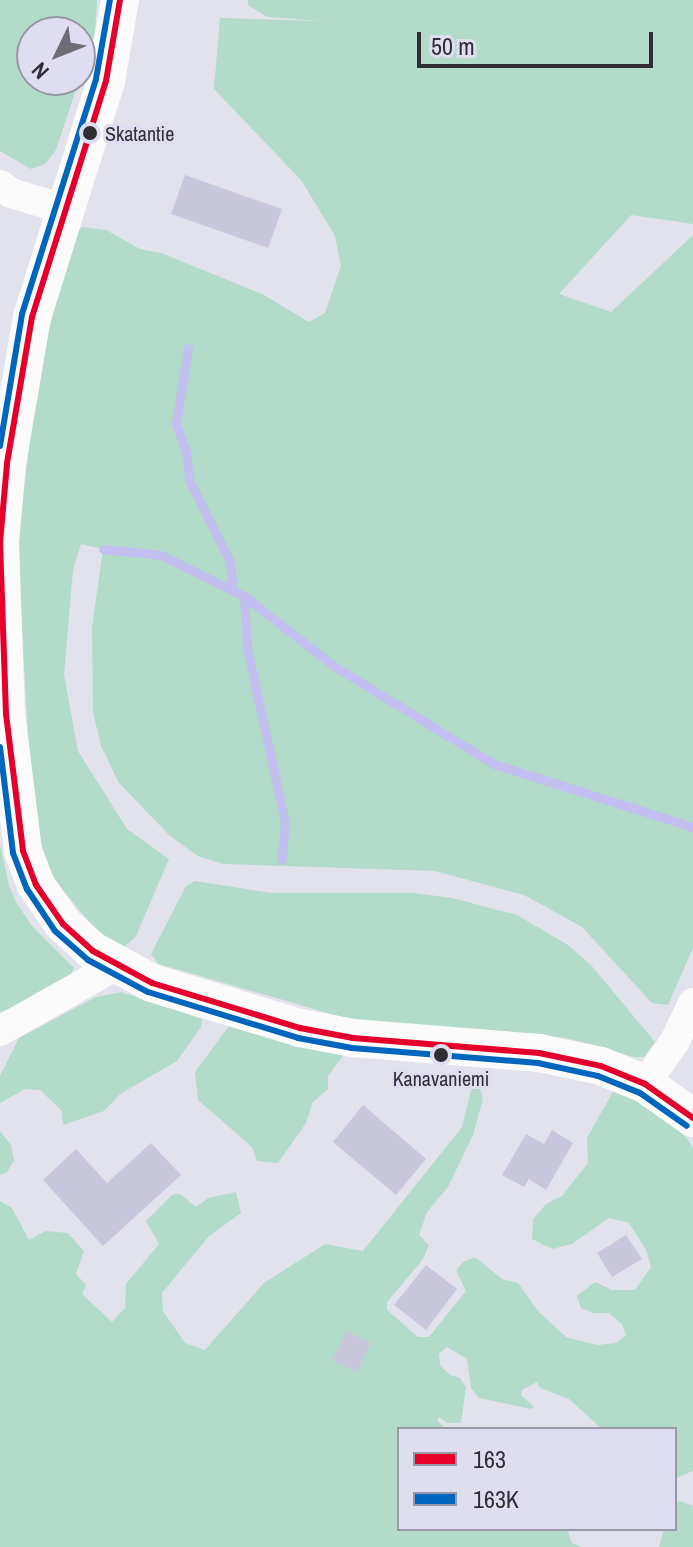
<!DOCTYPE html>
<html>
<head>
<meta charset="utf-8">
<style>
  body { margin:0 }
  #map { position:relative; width:693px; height:1547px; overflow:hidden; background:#e2e2ec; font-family:"Archivo Narrow",sans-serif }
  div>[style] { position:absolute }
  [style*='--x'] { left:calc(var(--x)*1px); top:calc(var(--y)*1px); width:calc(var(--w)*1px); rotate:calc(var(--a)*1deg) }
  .green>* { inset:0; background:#b2dbc9 }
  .stream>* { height:9px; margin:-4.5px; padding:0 4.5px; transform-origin:4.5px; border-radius:4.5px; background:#c3bff0 }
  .building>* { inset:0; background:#c9c7dc }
  .minor>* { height:30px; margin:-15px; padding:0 15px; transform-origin:15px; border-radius:15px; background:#fbfbfc }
  .tertiary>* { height:38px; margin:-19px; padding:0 19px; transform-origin:19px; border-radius:19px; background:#fbfbfc }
  .bus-1>* { height:6px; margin:-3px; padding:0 3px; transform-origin:3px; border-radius:3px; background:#e4002b }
  .bus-2>* { height:6px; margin:-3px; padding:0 3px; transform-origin:3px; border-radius:3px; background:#0065bd }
  .dots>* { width:22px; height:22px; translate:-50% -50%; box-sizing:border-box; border:4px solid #dfdef0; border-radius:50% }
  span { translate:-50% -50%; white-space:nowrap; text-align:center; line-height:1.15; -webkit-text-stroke:6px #dfdef0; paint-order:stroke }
  .bus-label { font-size:20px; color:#2f2e35 }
  .left { translate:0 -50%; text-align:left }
  .legend { position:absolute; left:397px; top:1427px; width:280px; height:104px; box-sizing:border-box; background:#dfdef0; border:2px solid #9998a5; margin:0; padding:10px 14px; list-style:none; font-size:24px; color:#2f2e35 }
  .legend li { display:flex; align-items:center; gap:16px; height:40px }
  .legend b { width:40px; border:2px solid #9998a5 }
  .north { position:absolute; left:16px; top:16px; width:80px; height:80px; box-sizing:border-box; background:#dfdef0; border:2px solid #9998a5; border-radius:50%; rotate:227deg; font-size:22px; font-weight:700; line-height:32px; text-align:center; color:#2f2e35 }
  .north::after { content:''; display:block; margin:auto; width:28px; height:36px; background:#6e6d75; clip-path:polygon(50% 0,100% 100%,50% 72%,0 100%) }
  .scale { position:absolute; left:417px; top:32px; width:236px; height:36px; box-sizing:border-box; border:4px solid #2f2e35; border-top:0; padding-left:10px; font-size:24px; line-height:28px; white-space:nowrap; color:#2f2e35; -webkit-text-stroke:6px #dfdef0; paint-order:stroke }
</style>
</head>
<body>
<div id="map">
  <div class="green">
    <div style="clip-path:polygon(evenodd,0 0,97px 0,95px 32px,56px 150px,45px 164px,31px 169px,0 151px,0 0,32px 32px,80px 32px,80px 80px,32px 80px,32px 32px)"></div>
    <div style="clip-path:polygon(248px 0,693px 0,693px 224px,631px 215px,559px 294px,611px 312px,693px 235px,693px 948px,668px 1005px,652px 1003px,582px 927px,524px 895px,435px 871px,223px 864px,198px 856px,170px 836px,119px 783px,101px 746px,93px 712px,92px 628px,103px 549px,81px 544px,73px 570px,64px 675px,78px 751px,127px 829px,169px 859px,136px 936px,121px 950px,96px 930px,53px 878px,37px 836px,31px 788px,17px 543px,39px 368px,73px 238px,82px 227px,106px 230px,140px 249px,161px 253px,262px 294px,309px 322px,325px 313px,341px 266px,335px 236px,301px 180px,214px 89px,220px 18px,322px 21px,267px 17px,248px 5px)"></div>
    <div style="clip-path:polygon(0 845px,9px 886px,17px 904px,32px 926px,74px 968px,71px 974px,22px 1004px,0 1012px)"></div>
    <div style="clip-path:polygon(195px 881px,272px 893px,414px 893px,452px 898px,517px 915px,568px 945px,591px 965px,655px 1042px,644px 1057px,634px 1057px,566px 1038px,352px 1020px,159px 964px,151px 954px,186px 886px)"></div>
    <div style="clip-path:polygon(121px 992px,202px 1019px,201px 1027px,177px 1061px,120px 1094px,104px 1111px,63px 1125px,62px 1111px,40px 1090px,25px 1089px,0 1103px,0 1076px,19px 1038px,96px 997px)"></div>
    <div style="clip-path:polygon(229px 1026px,344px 1054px,328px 1076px,328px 1089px,313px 1102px,306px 1123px,278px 1163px,257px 1161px,252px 1147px,198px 1100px,195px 1072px)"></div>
    <div style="clip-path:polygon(472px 1087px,480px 1089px,483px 1099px,473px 1135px,448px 1187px,427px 1212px,419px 1235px,429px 1245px,423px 1259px,387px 1302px,387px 1310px,418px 1337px,429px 1337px,466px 1291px,456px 1270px,463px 1262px,475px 1257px,502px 1279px,518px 1283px,538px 1311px,566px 1337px,597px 1345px,616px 1343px,626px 1335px,622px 1324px,609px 1313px,593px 1313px,581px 1308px,577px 1296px,595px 1282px,612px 1290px,635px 1290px,651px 1267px,646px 1250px,629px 1223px,609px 1218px,572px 1244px,552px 1249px,532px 1239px,533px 1219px,546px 1204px,562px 1196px,588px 1163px,587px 1138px,614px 1090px,644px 1103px,686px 1137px,693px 1148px,693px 1471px,675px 1478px,675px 1429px,602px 1429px,569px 1399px,540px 1388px,537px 1382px,522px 1390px,521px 1395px,534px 1407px,531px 1409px,479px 1398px,471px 1388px,467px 1359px,447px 1347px,439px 1354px,440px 1365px,450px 1375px,460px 1378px,466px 1387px,461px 1423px,447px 1423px,439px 1417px,437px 1420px,446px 1429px,399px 1429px,399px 1529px,567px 1529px,572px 1543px,582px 1547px,0 1547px,0 1201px,12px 1208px,29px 1240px,46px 1231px,68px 1233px,84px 1251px,76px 1274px,86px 1285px,82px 1294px,112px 1322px,125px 1308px,126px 1284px,159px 1244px,146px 1221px,172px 1195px,180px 1194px,196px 1207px,208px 1198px,236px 1192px,241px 1213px,208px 1237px,162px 1293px,163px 1311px,185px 1343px,205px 1350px,264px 1283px,325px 1244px,363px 1251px,462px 1127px)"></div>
    <div style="clip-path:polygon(0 1131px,11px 1145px,14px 1160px,7px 1172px,0 1175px)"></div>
    <div style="clip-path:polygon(680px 1501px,693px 1506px,693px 1547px,659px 1547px,664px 1529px,675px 1529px,675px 1504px)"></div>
  </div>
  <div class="stream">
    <div style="--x:188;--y:348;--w:77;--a:99"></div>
    <div style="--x:176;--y:424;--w:29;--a:70"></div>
    <div style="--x:186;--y:451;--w:29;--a:84"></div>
    <div style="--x:189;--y:480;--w:92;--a:63.4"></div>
    <div style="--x:230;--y:562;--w:28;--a:84"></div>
    <div style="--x:103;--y:549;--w:58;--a:5.9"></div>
    <div style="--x:161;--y:555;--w:93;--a:26.3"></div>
    <div style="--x:244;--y:596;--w:114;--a:37.9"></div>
    <div style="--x:334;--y:666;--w:188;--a:31.5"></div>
    <div style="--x:494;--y:764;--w:209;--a:17.6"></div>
    <div style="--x:244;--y:596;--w:52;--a:86.7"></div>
    <div style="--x:247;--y:648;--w:178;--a:77.7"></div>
    <div style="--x:285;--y:822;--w:38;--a:95"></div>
  </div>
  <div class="building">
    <div style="clip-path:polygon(185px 175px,282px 209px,268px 248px,171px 214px)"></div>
    <div style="clip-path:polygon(363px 1105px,426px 1159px,396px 1195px,333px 1142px)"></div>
    <div style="clip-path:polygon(552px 1130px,573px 1143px,546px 1190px,529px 1179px,524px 1187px,502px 1175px,526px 1134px,544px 1144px)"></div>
    <div style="clip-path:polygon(151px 1143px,181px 1175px,103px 1246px,43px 1180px,76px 1149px,107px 1183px)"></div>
    <div style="clip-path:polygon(626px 1235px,642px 1259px,612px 1277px,597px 1253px)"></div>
    <div style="clip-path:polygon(426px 1265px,457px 1289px,426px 1330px,394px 1305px)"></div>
    <div style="clip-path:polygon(347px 1331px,371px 1343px,357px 1372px,332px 1360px)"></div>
  </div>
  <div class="minor">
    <div style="--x:0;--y:185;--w:14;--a:36"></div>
    <div style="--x:11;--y:193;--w:55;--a:16.8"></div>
    <div style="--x:0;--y:1031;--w:132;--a:-29.5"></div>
    <div style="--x:645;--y:1084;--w:52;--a:-55.1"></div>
    <div style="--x:675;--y:1041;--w:42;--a:-64.7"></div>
  </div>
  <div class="tertiary">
    <div style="--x:120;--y:0;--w:82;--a:99.8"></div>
    <div style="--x:106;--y:81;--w:247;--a:107.4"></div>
    <div style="--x:32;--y:317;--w:149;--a:99.7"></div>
    <div style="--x:7;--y:464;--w:78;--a:95.1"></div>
    <div style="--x:0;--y:542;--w:172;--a:88"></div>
    <div style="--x:6;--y:714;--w:138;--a:82.9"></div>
    <div style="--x:23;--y:851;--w:36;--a:69"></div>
    <div style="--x:36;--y:885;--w:47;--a:55.3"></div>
    <div style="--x:63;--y:924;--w:40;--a:42"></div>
    <div style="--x:93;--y:951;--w:67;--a:28.5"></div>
    <div style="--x:152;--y:983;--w:155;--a:16.9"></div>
    <div style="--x:300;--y:1028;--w:54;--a:10.7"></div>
    <div style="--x:353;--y:1038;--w:187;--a:4.6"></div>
    <div style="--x:539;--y:1053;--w:63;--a:11.8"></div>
    <div style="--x:601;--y:1066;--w:48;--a:22.2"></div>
    <div style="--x:645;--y:1084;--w:59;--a:35.3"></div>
  </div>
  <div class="bus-1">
    <div style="--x:120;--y:0;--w:82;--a:99.8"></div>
    <div style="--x:106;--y:81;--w:247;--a:107.4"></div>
    <div style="--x:32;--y:317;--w:149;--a:99.7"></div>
    <div style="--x:7;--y:464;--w:78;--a:95.1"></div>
    <div style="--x:0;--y:542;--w:172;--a:88"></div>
    <div style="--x:6;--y:714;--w:138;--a:82.9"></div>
    <div style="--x:23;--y:851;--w:36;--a:69"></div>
    <div style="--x:36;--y:885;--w:47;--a:55.3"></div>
    <div style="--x:63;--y:924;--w:40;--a:42"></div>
    <div style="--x:93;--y:951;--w:67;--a:28.5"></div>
    <div style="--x:152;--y:983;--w:155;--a:16.9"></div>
    <div style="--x:300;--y:1028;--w:54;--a:10.7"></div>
    <div style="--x:353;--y:1038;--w:187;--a:4.6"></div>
    <div style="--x:539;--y:1053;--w:63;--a:11.8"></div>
    <div style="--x:601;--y:1066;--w:48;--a:22.2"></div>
    <div style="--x:645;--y:1084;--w:59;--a:35.3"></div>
  </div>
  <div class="bus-2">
    <div style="--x:0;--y:446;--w:134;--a:-80.5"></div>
    <div style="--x:22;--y:314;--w:246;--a:-72.5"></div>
    <div style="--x:96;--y:79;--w:80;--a:-80"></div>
    <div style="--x:0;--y:747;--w:107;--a:83"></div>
    <div style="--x:13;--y:853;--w:39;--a:69"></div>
    <div style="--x:27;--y:889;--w:50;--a:56.3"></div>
    <div style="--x:55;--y:931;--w:44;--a:41.3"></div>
    <div style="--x:88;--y:960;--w:68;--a:28.1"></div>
    <div style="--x:148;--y:992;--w:157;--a:17"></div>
    <div style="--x:298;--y:1038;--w:55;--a:10.5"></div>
    <div style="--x:352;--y:1048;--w:187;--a:4.6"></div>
    <div style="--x:538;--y:1063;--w:61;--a:12.2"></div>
    <div style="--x:598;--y:1076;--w:45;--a:22"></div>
    <div style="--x:640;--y:1093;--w:57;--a:35.1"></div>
  </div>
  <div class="dots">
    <div style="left:90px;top:133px;background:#2f2e35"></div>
    <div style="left:441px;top:1055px;background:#2f2e35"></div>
  </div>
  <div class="bus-label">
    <span class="left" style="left:105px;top:133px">Skatantie</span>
    <span style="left:441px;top:1078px">Kanavaniemi</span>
  </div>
  <ul class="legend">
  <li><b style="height:10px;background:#e4002b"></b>163</li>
  <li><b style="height:10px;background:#0065bd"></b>163K</li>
  </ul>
  <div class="north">N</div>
  <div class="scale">50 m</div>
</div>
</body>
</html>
